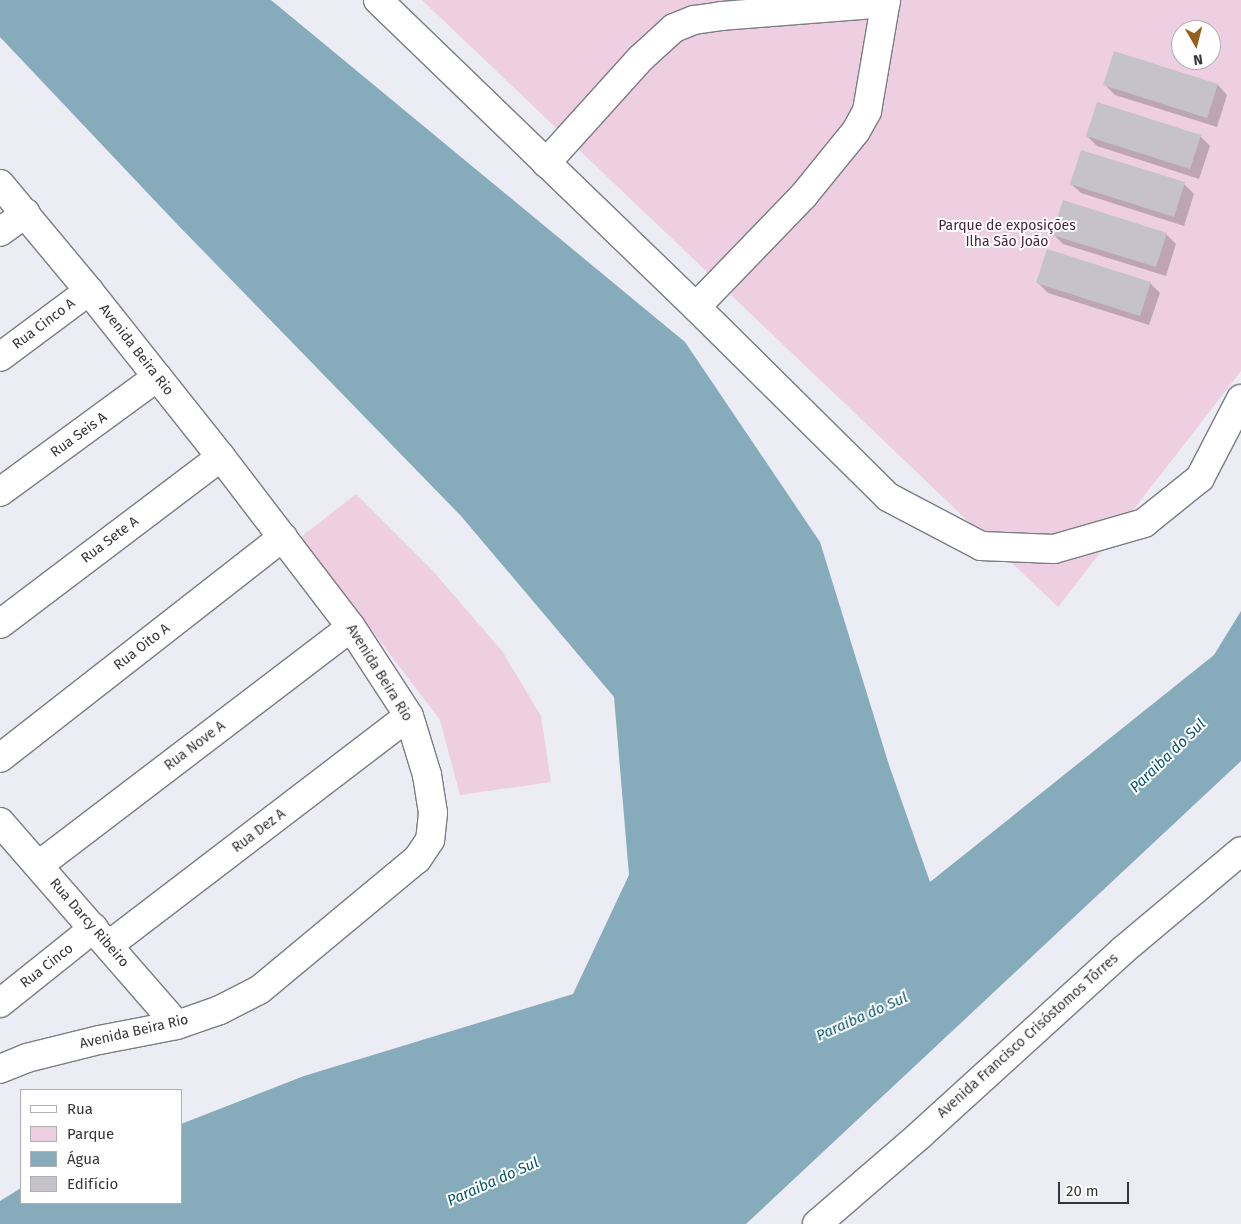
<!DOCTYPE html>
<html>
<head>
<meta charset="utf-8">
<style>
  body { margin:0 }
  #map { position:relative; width:1241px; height:1224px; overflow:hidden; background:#ebecf4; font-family:"Fira Sans",sans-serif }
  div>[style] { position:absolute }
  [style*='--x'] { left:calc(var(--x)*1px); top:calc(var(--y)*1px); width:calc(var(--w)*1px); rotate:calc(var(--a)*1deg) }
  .green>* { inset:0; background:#eecfe2 }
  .water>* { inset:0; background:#86acbc }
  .shadow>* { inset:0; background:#0003 }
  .building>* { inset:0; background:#c6c2c9 }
  .roads { filter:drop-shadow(1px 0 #7c7c83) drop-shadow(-1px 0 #7c7c83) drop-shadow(0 1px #7c7c83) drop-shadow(0 -1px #7c7c83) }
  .minor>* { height:28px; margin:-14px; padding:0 14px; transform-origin:14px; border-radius:14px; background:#fff }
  span { translate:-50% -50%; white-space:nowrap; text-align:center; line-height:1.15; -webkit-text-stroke:4px #fff; paint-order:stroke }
  .park-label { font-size:14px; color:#4d2240 }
  .street-label { font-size:14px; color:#363639 }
  .water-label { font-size:15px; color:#04556c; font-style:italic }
  .legend { position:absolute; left:20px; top:1089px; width:162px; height:115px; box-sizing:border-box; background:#fff; border:1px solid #afafb0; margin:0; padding:6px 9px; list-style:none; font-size:15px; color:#363639 }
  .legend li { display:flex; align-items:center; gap:10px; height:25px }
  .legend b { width:25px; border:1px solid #afafb0 }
  .north { position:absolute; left:1171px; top:20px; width:50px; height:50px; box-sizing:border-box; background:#fff; border:1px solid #afafb0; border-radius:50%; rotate:172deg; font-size:14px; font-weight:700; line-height:20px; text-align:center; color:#363639 }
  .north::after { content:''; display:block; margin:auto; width:18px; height:22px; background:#975f1a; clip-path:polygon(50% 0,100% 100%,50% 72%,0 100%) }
  .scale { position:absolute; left:1058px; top:1182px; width:71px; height:22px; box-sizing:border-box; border:2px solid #363639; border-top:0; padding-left:6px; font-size:15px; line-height:18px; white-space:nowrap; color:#363639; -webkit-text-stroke:4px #fff; paint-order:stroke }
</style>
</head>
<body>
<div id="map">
  <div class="green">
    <div style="clip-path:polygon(evenodd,422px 0,1241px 0,1241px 371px,1058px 607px,422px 0,1181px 30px,1211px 30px,1211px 60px,1181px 60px,1181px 30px)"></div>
    <div style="clip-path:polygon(356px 494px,433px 571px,502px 651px,541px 716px,551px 782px,460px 795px,440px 720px,301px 537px)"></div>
  </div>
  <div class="water">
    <div style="clip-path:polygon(0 0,271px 0,685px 342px,820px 542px,889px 765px,930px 882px,1214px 655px,1241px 611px,1241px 761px,746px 1224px,0 1224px,0 1201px,21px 1188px,21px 1203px,181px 1203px,181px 1124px,304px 1076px,573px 994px,629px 875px,614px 697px,461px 516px,175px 222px,0 37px)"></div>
  </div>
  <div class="shadow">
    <div style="clip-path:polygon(1105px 85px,1218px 85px,1227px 95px,1217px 127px,1115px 95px)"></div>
    <div style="clip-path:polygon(1087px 136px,1200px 136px,1210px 146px,1199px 179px,1097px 146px)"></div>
    <div style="clip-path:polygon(1071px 184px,1184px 184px,1194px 194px,1184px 226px,1081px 193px)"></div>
    <div style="clip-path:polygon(1053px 234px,1166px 234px,1176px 244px,1166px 276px,1063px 244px)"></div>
    <div style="clip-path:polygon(1038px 283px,1150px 283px,1160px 293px,1149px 325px,1048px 293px)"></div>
  </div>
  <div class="building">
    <div style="clip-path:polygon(1114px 51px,1218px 84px,1207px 118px,1103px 85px)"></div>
    <div style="clip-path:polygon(1097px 102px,1201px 135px,1190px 169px,1086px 136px)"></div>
    <div style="clip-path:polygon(1081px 150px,1185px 182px,1174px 217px,1070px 184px)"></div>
    <div style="clip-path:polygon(1063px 200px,1167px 233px,1156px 267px,1052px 235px)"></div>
    <div style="clip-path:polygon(1047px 249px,1151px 282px,1140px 316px,1036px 283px)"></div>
  </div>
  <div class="roads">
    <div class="minor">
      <div style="--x:378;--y:0;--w:442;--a:44"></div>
      <div style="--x:696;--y:307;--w:270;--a:44.7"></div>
      <div style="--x:888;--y:497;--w:105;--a:27.8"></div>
      <div style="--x:981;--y:546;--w:73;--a:2.4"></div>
      <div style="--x:1054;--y:549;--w:94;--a:-16.1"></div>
      <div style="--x:1144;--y:523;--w:72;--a:-38.8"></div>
      <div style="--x:1200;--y:478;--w:89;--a:-62.6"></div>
      <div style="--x:546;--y:163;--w:142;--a:-47.9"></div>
      <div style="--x:641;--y:58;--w:45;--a:-42.3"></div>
      <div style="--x:674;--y:28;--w:22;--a:-22"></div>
      <div style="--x:694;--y:20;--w:27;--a:-8"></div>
      <div style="--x:721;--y:16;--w:165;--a:-4.5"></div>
      <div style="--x:0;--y:184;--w:139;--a:50.2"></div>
      <div style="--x:89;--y:291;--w:212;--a:51.5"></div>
      <div style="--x:221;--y:457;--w:214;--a:52.6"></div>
      <div style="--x:351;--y:627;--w:106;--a:56.9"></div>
      <div style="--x:409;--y:716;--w:62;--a:73"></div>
      <div style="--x:427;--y:775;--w:38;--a:81"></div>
      <div style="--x:433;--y:813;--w:27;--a:96"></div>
      <div style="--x:430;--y:840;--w:23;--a:124"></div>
      <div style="--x:417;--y:859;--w:205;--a:140.3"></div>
      <div style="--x:259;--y:990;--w:44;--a:152.9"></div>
      <div style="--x:220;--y:1010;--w:46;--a:160.8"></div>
      <div style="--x:177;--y:1025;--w:79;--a:169.1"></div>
      <div style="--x:99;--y:1040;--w:74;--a:166"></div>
      <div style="--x:27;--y:1058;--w:29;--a:158"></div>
      <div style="--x:0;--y:232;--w:32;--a:-36"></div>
      <div style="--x:696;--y:307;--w:156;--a:-46"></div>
      <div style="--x:804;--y:195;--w:82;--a:-50.9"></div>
      <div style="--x:856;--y:131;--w:23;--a:-61"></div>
      <div style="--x:867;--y:111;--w:113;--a:-80.3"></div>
      <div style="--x:0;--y:357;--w:111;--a:-36.6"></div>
      <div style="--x:0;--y:492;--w:195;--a:-36.2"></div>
      <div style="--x:0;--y:624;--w:277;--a:-37.1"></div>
      <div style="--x:0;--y:758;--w:359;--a:-38"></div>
      <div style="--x:0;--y:822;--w:269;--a:48.9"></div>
      <div style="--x:39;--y:865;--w:392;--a:-37.3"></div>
      <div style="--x:109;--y:945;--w:377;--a:-37.4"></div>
      <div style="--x:0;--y:1003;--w:120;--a:-38.6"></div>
      <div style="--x:817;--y:1224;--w:136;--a:-40.8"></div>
      <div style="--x:920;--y:1135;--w:273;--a:-42.3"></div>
      <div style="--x:1122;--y:951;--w:155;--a:-40"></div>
    </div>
  </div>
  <div class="park-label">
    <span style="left:1007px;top:234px">Parque de exposições<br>Ilha São João</span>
  </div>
  <div class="street-label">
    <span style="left:44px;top:324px;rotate:-37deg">Rua Cinco A</span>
    <span style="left:136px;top:350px;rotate:52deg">Avenida Beira Rio</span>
    <span style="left:79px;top:435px;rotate:-36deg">Rua Seis A</span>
    <span style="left:110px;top:540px;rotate:-37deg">Rua Sete A</span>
    <span style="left:142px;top:647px;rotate:-38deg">Rua Oito A</span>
    <span style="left:379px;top:673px;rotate:58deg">Avenida Beira Rio</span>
    <span style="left:195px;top:746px;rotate:-37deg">Rua Nove A</span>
    <span style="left:259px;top:831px;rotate:-37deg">Rua Dez A</span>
    <span style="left:89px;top:923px;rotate:49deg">Rua Darcy Ribeiro</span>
    <span style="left:47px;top:966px;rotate:-38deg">Rua Cinco</span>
    <span style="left:134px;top:1032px;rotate:-13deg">Avenida Beira Rio</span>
    <span style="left:1028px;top:1036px;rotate:-42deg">Avenida Francisco Crisóstomos Tôrres</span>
  </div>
  <div class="water-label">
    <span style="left:1168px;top:756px;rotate:-44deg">Paraiba do Sul</span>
    <span style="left:862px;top:1017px;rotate:-24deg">Paraiba do Sul</span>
    <span style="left:493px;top:1182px;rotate:-24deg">Paraiba do Sul</span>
  </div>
  <ul class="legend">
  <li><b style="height:6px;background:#fff"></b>Rua</li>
  <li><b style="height:14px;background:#eecfe2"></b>Parque</li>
  <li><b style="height:14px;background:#86acbc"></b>Água</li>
  <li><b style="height:14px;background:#c6c2c9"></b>Edifício</li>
  </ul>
  <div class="north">N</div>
  <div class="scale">20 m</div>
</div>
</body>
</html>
